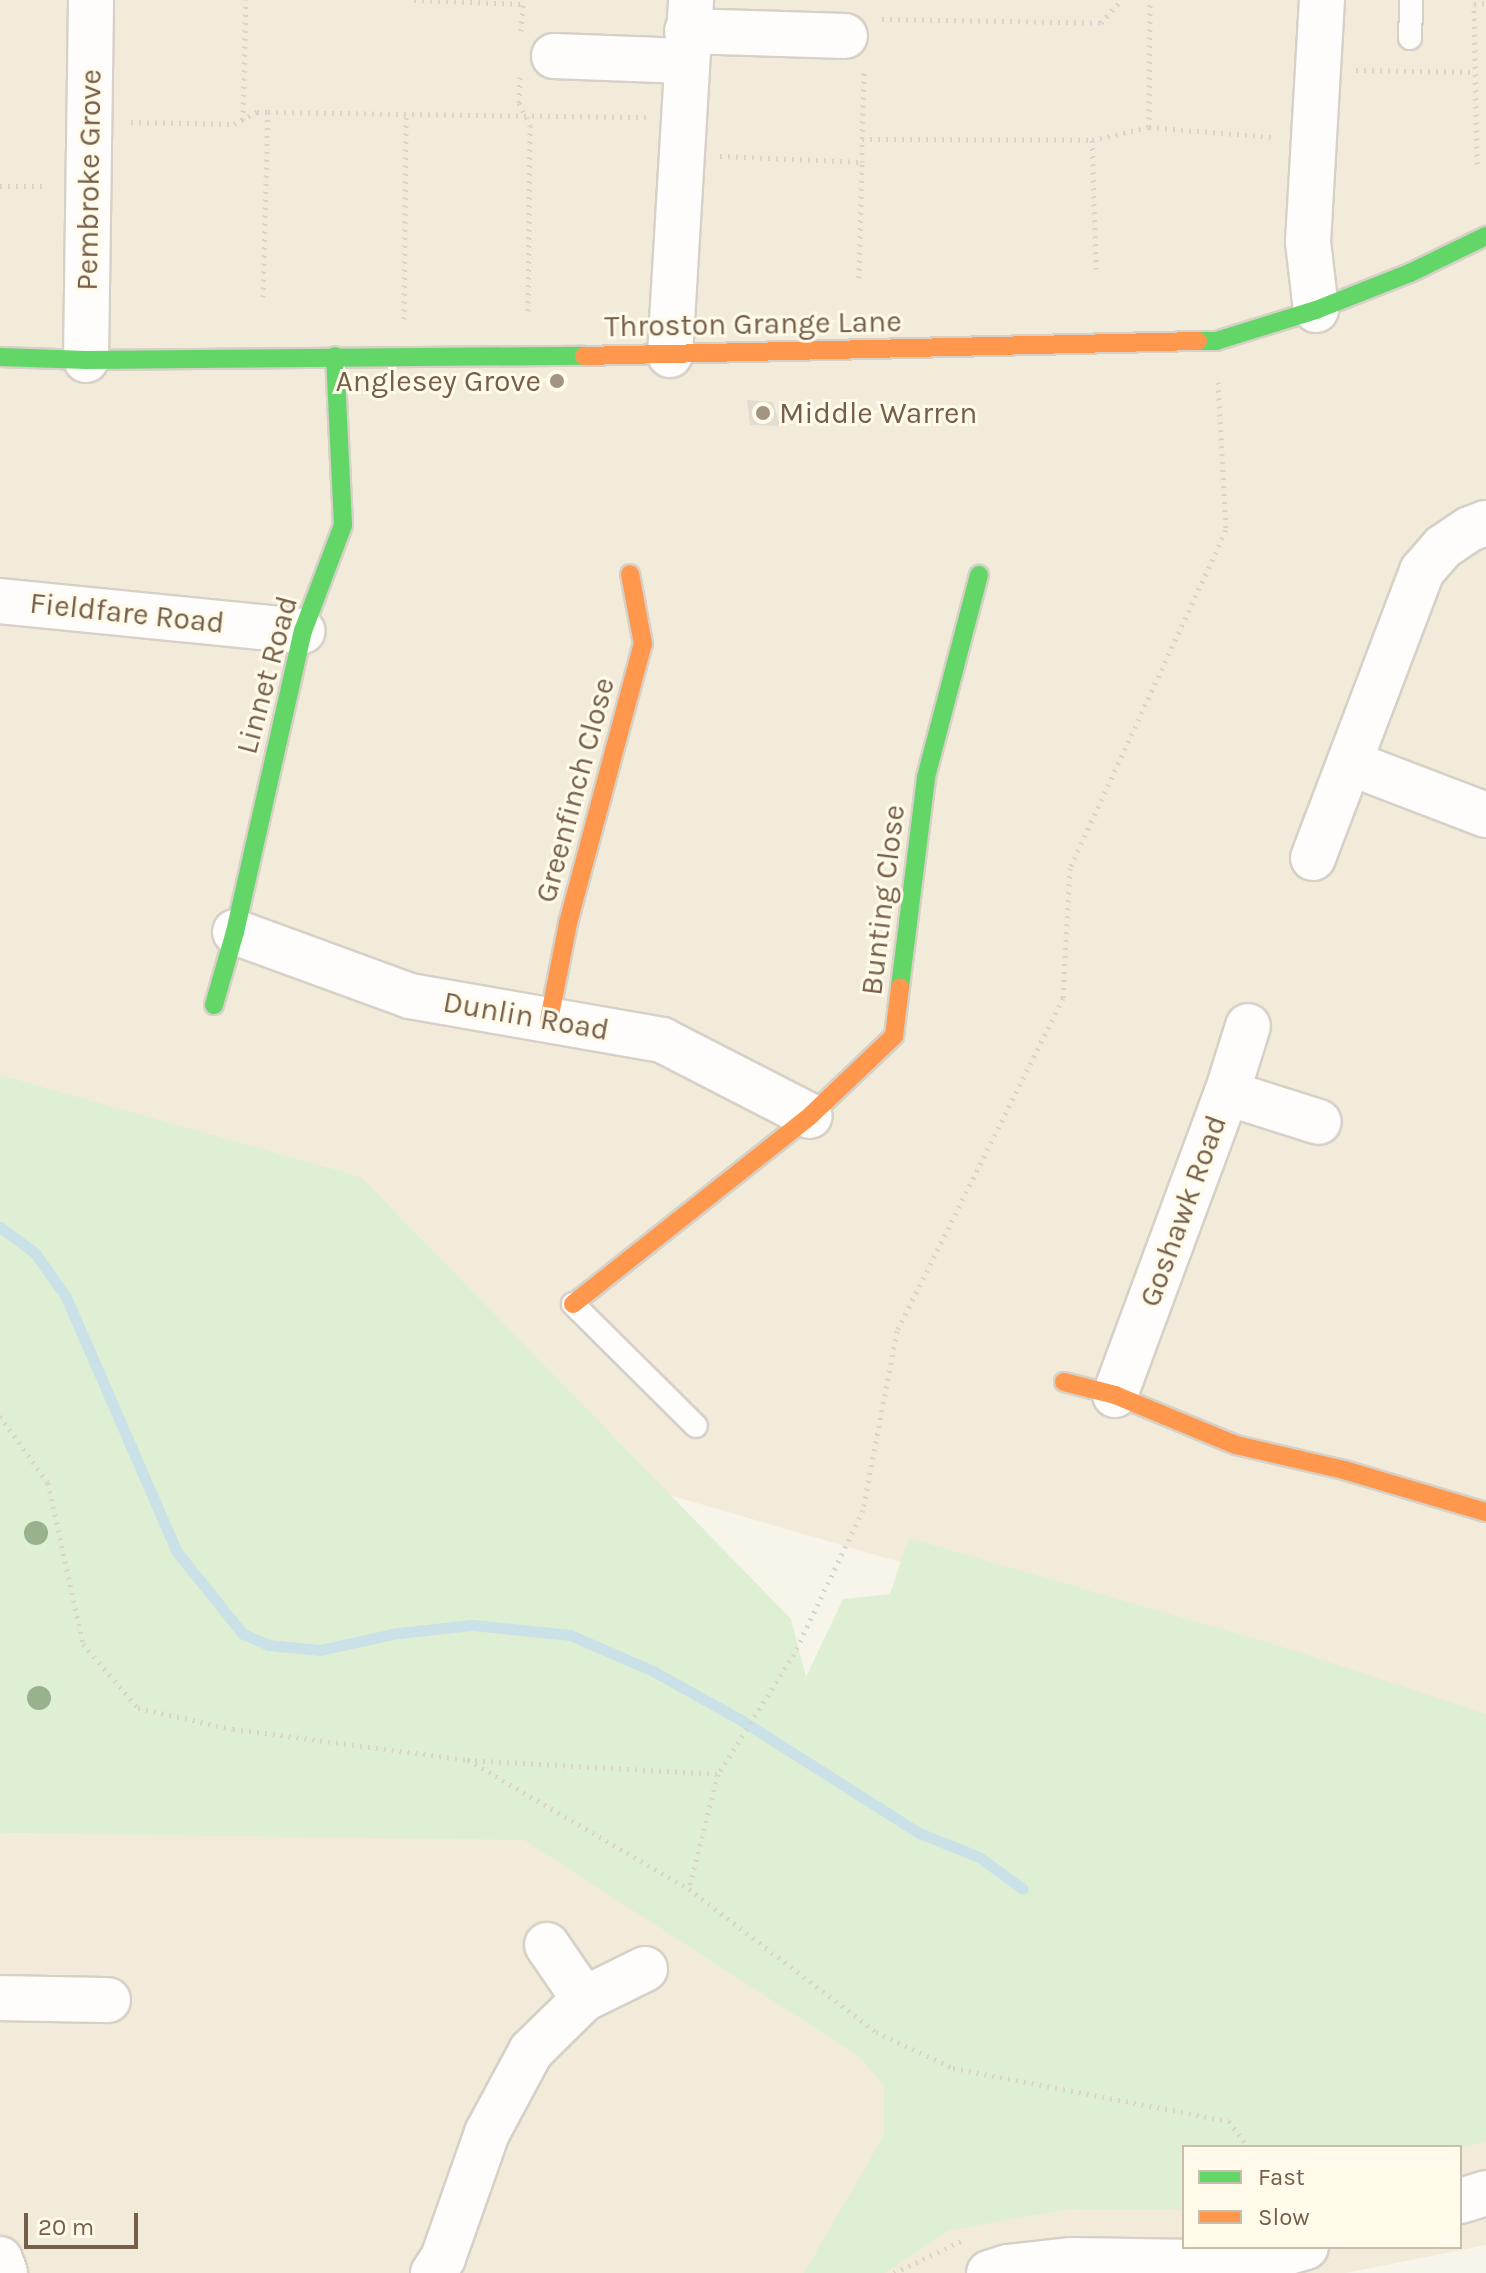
<!DOCTYPE html>
<html>
<head>
<meta charset="utf-8">
<style>
  body { margin:0 }
  #map { position:relative; width:1486px; height:2273px; overflow:hidden; background:#f7f4ea; font-family:Karla,sans-serif }
  div>[style] { position:absolute }
  [style*='--x'] { left:calc(var(--x)*1px); top:calc(var(--y)*1px); width:calc(var(--w)*1px); rotate:calc(var(--a)*1deg) }
  .residential>* { inset:0; background:#f3ebda }
  .green>* { inset:0; background:#dfefd4 }
  .stream>* { height:11px; margin:-5.5px; padding:0 5.5px; transform-origin:5.5px; border-radius:5.5px; background:#cbe1e8 }
  .building>* { inset:0; background:#e3dcd1 }
  .path>* { height:5px; margin-top:-2.5px; transform-origin:0; background:repeating-linear-gradient(90deg,#dad4cd 0 2px,transparent 0 8px) }
  .roads { filter:drop-shadow(2px 0 #d6d0c7) drop-shadow(-2px 0 #d6d0c7) drop-shadow(0 2px #d6d0c7) drop-shadow(0 -2px #d6d0c7) }
  .lane>* { height:22px; margin:-11px; padding:0 11px; transform-origin:11px; border-radius:11px; background:#fefdfc }
  .street>* { height:44px; margin:-22px; padding:0 22px; transform-origin:22px; border-radius:22px; background:#fefdfc }
  .fast>* { height:18px; margin:-9px; padding:0 9px; transform-origin:9px; border-radius:9px; background:#63d668 }
  .slow>* { height:18px; margin:-9px; padding:0 9px; transform-origin:9px; border-radius:9px; background:#ff974d }
  .trees>* { width:24px; height:24px; margin:-12px; border-radius:50%; background:#97b28c }
  .dots>* { width:22px; height:22px; translate:-50% -50%; box-sizing:border-box; border:4px solid #fffaea; border-radius:50% }
  span { translate:-50% -50%; white-space:nowrap; text-align:center; line-height:1.15; -webkit-text-stroke:6px #fffaea; paint-order:stroke }
  .street-label { font-size:30px; color:#765f49 }
  .poi-label { font-size:30px; color:#765f49 }
  .right { translate:-100% -50%; text-align:right }
  .left { translate:0 -50%; text-align:left }
  .legend { position:absolute; left:1182px; top:2145px; width:280px; height:104px; box-sizing:border-box; background:#fffaea; border:2px solid #c8bcaa; margin:0; padding:10px 14px; list-style:none; font-size:24px; color:#765f49 }
  .legend li { display:flex; align-items:center; gap:16px; height:40px }
  .legend b { width:40px; border:2px solid #c8bcaa }
  .scale { position:absolute; left:24px; top:2213px; width:114px; height:36px; box-sizing:border-box; border:4px solid #765f49; border-top:0; padding-left:10px; font-size:24px; line-height:28px; white-space:nowrap; color:#765f49; -webkit-text-stroke:6px #fffaea; paint-order:stroke }
</style>
</head>
<body>
<div id="map">
  <div class="residential">
    <div style="clip-path:polygon(0 0,1486px 0,1486px 1732px,0 1301px)"></div>
    <div style="clip-path:polygon(evenodd,0 1833px,524px 1839px,858px 2056px,1486px 1919px,1486px 2245px,1346px 2273px,0 2273px,0 1833px,1184px 2147px,1460px 2147px,1460px 2247px,1184px 2247px,1184px 2147px)"></div>
  </div>
  <div class="green">
    <div style="clip-path:polygon(0 1075px,361px 1177px,791px 1619px,806px 1677px,843px 1599px,890px 1594px,909px 1538px,1280px 1646px,1486px 1714px,1486px 2141px,1460px 2149px,1184px 2147px,1184px 2210px,1071px 2209px,950px 2230px,885px 2273px,804px 2273px,884px 2135px,884px 2085px,858px 2056px,524px 1840px,0 1833px)"></div>
  </div>
  <div class="stream">
    <div style="--x:0;--y:1227;--w:44;--a:36.6"></div>
    <div style="--x:35;--y:1253;--w:54;--a:54.8"></div>
    <div style="--x:66;--y:1297;--w:278;--a:66.5"></div>
    <div style="--x:177;--y:1552;--w:105;--a:51.2"></div>
    <div style="--x:243;--y:1634;--w:28;--a:23"></div>
    <div style="--x:269;--y:1645;--w:51;--a:5.6"></div>
    <div style="--x:320;--y:1650;--w:80;--a:-12.3"></div>
    <div style="--x:398;--y:1633;--w:74;--a:-6.2"></div>
    <div style="--x:472;--y:1625;--w:99;--a:5.8"></div>
    <div style="--x:570;--y:1635;--w:90;--a:23.4"></div>
    <div style="--x:653;--y:1671;--w:101;--a:29.1"></div>
    <div style="--x:741;--y:1720;--w:211;--a:32.4"></div>
    <div style="--x:919;--y:1833;--w:65;--a:21.8"></div>
    <div style="--x:979;--y:1857;--w:54;--a:36"></div>
  </div>
  <div class="building">
    <div style="clip-path:polygon(747px 400px,773px 402px,780px 426px,750px 425px)"></div>
  </div>
  <div class="path">
    <div style="--x:414;--y:0;--w:108;--a:2.1"></div>
    <div style="--x:882;--y:19;--w:219;--a:1"></div>
    <div style="--x:1101;--y:23;--w:30;--a:-49"></div>
    <div style="--x:521;--y:31;--w:31;--a:-86"></div>
    <div style="--x:1356;--y:70;--w:119;--a:1"></div>
    <div style="--x:520;--y:77;--w:26;--a:92"></div>
    <div style="--x:519;--y:103;--w:25;--a:63"></div>
    <div style="--x:530;--y:125;--w:191;--a:90.6"></div>
    <div style="--x:243;--y:120;--w:120;--a:-88.6"></div>
    <div style="--x:131;--y:122;--w:103;--a:1.1"></div>
    <div style="--x:234;--y:124;--w:26;--a:-28"></div>
    <div style="--x:257;--y:112;--w:11;--a:0"></div>
    <div style="--x:268;--y:112;--w:378;--a:0.8"></div>
    <div style="--x:1149;--y:127;--w:127;--a:-89.5"></div>
    <div style="--x:862;--y:139;--w:67;--a:-88.3"></div>
    <div style="--x:1092;--y:140;--w:129;--a:88.2"></div>
    <div style="--x:720;--y:156;--w:142;--a:2.4"></div>
    <div style="--x:862;--y:162;--w:23;--a:-90"></div>
    <div style="--x:862;--y:139;--w:230;--a:0.2"></div>
    <div style="--x:1092;--y:140;--w:58;--a:-12.8"></div>
    <div style="--x:1149;--y:127;--w:124;--a:4.6"></div>
    <div style="--x:1477;--y:164;--w:160;--a:-91.1"></div>
    <div style="--x:1474;--y:4;--w:12;--a:-5"></div>
    <div style="--x:0;--y:186;--w:47;--a:0"></div>
    <div style="--x:859;--y:278;--w:116;--a:-88.5"></div>
    <div style="--x:263;--y:297;--w:185;--a:-88.5"></div>
    <div style="--x:404;--y:319;--w:206;--a:-89.4"></div>
    <div style="--x:1218;--y:382;--w:148;--a:86.9"></div>
    <div style="--x:1226;--y:530;--w:372;--a:114.8"></div>
    <div style="--x:1070;--y:868;--w:130;--a:93.1"></div>
    <div style="--x:1063;--y:998;--w:372;--a:116.5"></div>
    <div style="--x:897;--y:1331;--w:182;--a:100.8"></div>
    <div style="--x:863;--y:1510;--w:160;--a:115.6"></div>
    <div style="--x:794;--y:1654;--w:142;--a:122.3"></div>
    <div style="--x:718;--y:1774;--w:119;--a:104.2"></div>
    <div style="--x:689;--y:1889;--w:235;--a:37.4"></div>
    <div style="--x:876;--y:2032;--w:85;--a:25.1"></div>
    <div style="--x:953;--y:2068;--w:281;--a:10.9"></div>
    <div style="--x:1229;--y:2121;--w:32;--a:54"></div>
    <div style="--x:0;--y:1416;--w:82;--a:54.4"></div>
    <div style="--x:48;--y:1483;--w:165;--a:77.7"></div>
    <div style="--x:83;--y:1644;--w:84;--a:49.3"></div>
    <div style="--x:138;--y:1708;--w:97;--a:12.5"></div>
    <div style="--x:233;--y:1729;--w:236;--a:7.5"></div>
    <div style="--x:467;--y:1760;--w:251;--a:3.2"></div>
    <div style="--x:468;--y:1760;--w:256;--a:30.3"></div>
    <div style="--x:894;--y:2273;--w:74;--a:-25.5"></div>
  </div>
  <div class="roads">
    <div class="lane">
      <div style="--x:1410;--y:38;--w:38;--a:-88"></div>
      <div style="--x:573;--y:1304;--w:173;--a:44.8"></div>
    </div>
    <div class="street">
      <div style="--x:687;--y:31;--w:158;--a:1.8"></div>
      <div style="--x:554;--y:56;--w:132;--a:2.2"></div>
      <div style="--x:1316;--y:310;--w:68;--a:-96.7"></div>
      <div style="--x:1308;--y:242;--w:242;--a:-86.7"></div>
      <div style="--x:670;--y:355;--w:356;--a:-86.6"></div>
      <div style="--x:86;--y:360;--w:360;--a:-89.2"></div>
      <div style="--x:0;--y:601;--w:304;--a:5.7"></div>
      <div style="--x:1350;--y:763;--w:146;--a:20.9"></div>
      <div style="--x:1313;--y:858;--w:307;--a:-69.2"></div>
      <div style="--x:1422;--y:571;--w:32;--a:-49"></div>
      <div style="--x:1443;--y:547;--w:32;--a:-34"></div>
      <div style="--x:1470;--y:529;--w:17;--a:-21"></div>
      <div style="--x:235;--y:932;--w:186;--a:20.1"></div>
      <div style="--x:410;--y:996;--w:256;--a:9.9"></div>
      <div style="--x:662;--y:1040;--w:166;--a:27.2"></div>
      <div style="--x:1227;--y:1093;--w:96;--a:17.5"></div>
      <div style="--x:1115;--y:1395;--w:322;--a:-69.7"></div>
      <div style="--x:1227;--y:1093;--w:70;--a:-72.6"></div>
      <div style="--x:547;--y:1945;--w:65;--a:55.6"></div>
      <div style="--x:0;--y:1998;--w:108;--a:1.1"></div>
      <div style="--x:1460;--y:2201;--w:27;--a:-17"></div>
      <div style="--x:0;--y:2259;--w:15;--a:70"></div>
      <div style="--x:433;--y:2273;--w:18;--a:-56"></div>
      <div style="--x:443;--y:2258;--w:133;--a:-70.6"></div>
      <div style="--x:487;--y:2133;--w:93;--a:-61.8"></div>
      <div style="--x:531;--y:2051;--w:74;--a:-44.5"></div>
      <div style="--x:584;--y:1999;--w:68;--a:-26.2"></div>
      <div style="--x:989;--y:2273;--w:19;--a:-18"></div>
      <div style="--x:1007;--y:2267;--w:63;--a:-6.3"></div>
      <div style="--x:1070;--y:2260;--w:127;--a:0.9"></div>
      <div style="--x:1197;--y:2262;--w:81;--a:-4.9"></div>
      <div style="--x:1278;--y:2255;--w:29;--a:-16"></div>
    </div>
    <div class="fast">
      <div style="--x:1198;--y:341;--w:18;--a:0"></div>
      <div style="--x:1216;--y:341;--w:105;--a:-17.2"></div>
      <div style="--x:1316;--y:310;--w:101;--a:-21.5"></div>
      <div style="--x:1410;--y:273;--w:85;--a:-26"></div>
      <div style="--x:0;--y:357;--w:86;--a:2"></div>
      <div style="--x:86;--y:360;--w:498;--a:-0.5"></div>
      <div style="--x:900;--y:987;--w:212;--a:-82.9"></div>
      <div style="--x:926;--y:777;--w:209;--a:-75.3"></div>
      <div style="--x:214;--y:1005;--w:76;--a:-74"></div>
      <div style="--x:235;--y:932;--w:309;--a:-77.3"></div>
      <div style="--x:303;--y:631;--w:113;--a:-69.3"></div>
      <div style="--x:343;--y:525;--w:169;--a:-92.7"></div>
    </div>
    <div class="slow">
      <div style="--x:584;--y:356;--w:614;--a:-1.4"></div>
      <div style="--x:549;--y:1020;--w:99;--a:-78.9"></div>
      <div style="--x:568;--y:923;--w:289;--a:-75"></div>
      <div style="--x:643;--y:644;--w:71;--a:-100.5"></div>
      <div style="--x:573;--y:1304;--w:303;--a:-38.4"></div>
      <div style="--x:810;--y:1116;--w:116;--a:-43.6"></div>
      <div style="--x:894;--y:1036;--w:49;--a:-83"></div>
      <div style="--x:1064;--y:1382;--w:53;--a:14.3"></div>
      <div style="--x:1115;--y:1395;--w:131;--a:22.5"></div>
      <div style="--x:1236;--y:1445;--w:111;--a:13"></div>
      <div style="--x:1344;--y:1470;--w:148;--a:16.5"></div>
    </div>
  </div>
  <div class="trees">
    <div style="left:36px;top:1533px"></div>
    <div style="left:39px;top:1698px"></div>
  </div>
  <div class="dots">
    <div style="left:557px;top:381px;background:#a39381"></div>
    <div style="left:763px;top:413px;background:#a39381"></div>
  </div>
  <div class="street-label">
    <span style="left:89px;top:180px;rotate:-89deg">Pembroke Grove</span>
    <span style="left:753px;top:324px;rotate:-1deg">Throston Grange Lane</span>
    <span style="left:127px;top:613px;rotate:6deg">Fieldfare Road</span>
    <span style="left:267px;top:675px;rotate:-75deg">Linnet Road</span>
    <span style="left:575px;top:790px;rotate:-75deg">Greenfinch Close</span>
    <span style="left:883px;top:900px;rotate:-83deg">Bunting Close</span>
    <span style="left:526px;top:1016px;rotate:10deg">Dunlin Road</span>
    <span style="left:1183px;top:1211px;rotate:-70deg">Goshawk Road</span>
  </div>
  <div class="poi-label">
    <span class="right" style="left:541px;top:381px">Anglesey Grove</span>
    <span class="left" style="left:779px;top:413px">Middle Warren</span>
  </div>
  <ul class="legend">
  <li><b style="height:10px;background:#63d668"></b>Fast</li>
  <li><b style="height:10px;background:#ff974d"></b>Slow</li>
  </ul>
  <div class="scale">20 m</div>
</div>
</body>
</html>
